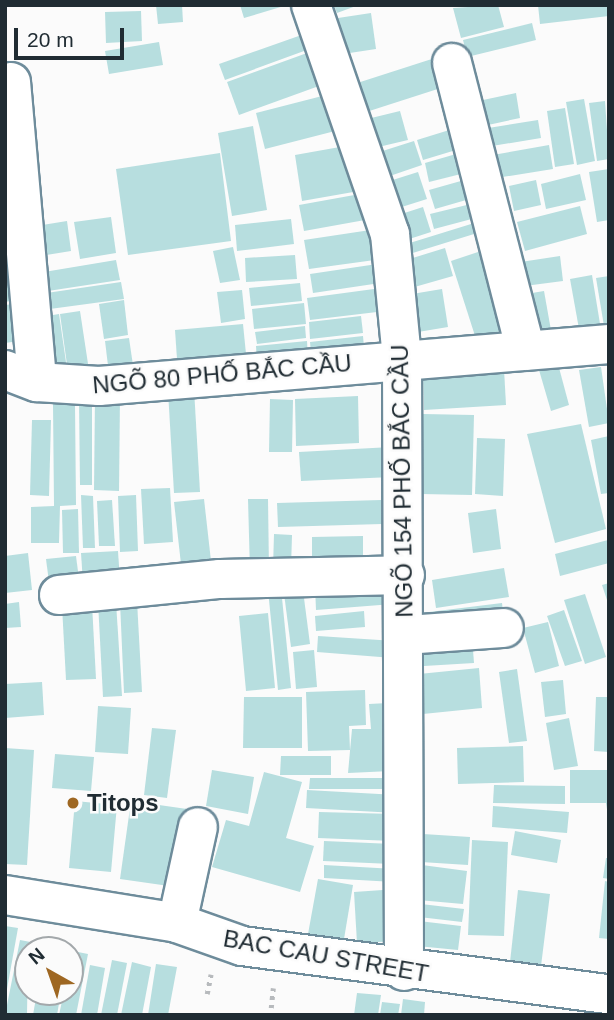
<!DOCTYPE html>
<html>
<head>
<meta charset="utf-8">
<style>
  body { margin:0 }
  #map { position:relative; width:614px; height:1020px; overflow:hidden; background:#fbfbfb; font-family:Helvetica,sans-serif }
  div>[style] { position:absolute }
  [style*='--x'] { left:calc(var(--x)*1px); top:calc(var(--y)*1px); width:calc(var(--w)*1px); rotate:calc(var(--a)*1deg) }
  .building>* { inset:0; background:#b7dedf }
  .path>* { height:4.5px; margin-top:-2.25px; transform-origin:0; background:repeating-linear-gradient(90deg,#b7babd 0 3.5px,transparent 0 8.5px) }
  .roads { filter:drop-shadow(2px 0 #6e8c9b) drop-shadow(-2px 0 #6e8c9b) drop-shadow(0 2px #6e8c9b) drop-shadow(0 -2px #6e8c9b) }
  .minor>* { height:38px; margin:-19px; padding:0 19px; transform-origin:19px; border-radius:19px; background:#fff }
  .dots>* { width:19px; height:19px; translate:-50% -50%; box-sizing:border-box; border:4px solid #fbfbfb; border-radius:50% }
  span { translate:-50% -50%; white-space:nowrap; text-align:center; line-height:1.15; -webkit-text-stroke:5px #fbfbfb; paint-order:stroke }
  .street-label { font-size:24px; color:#202c33 }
  .poi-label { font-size:24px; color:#202c33; font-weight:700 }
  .left { translate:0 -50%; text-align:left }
  .frame { position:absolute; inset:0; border:7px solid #202c33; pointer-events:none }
  .north { position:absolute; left:14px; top:936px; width:70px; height:70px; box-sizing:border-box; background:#fbfbfb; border:2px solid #a3a8ab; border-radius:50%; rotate:320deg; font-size:19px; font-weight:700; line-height:28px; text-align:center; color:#202c33 }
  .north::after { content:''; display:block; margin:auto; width:24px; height:32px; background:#9e6722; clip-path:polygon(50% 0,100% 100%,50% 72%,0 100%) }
  .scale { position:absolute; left:14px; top:28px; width:110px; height:32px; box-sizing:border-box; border:4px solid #202c33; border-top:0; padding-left:9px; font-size:21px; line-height:24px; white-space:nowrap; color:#202c33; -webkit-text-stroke:5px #fbfbfb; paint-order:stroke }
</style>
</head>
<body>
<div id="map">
  <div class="building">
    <div style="clip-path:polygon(156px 5px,182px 5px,183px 22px,158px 24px)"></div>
    <div style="clip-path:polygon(240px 5px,284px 5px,284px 6px,244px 18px)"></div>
    <div style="clip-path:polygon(334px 5px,356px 5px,356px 6px,337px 13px)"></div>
    <div style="clip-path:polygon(498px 5px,504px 27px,461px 38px,453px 8px)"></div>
    <div style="clip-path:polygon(538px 5px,609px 5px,609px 16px,540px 24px)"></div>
    <div style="clip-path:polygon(141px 11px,142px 41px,106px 43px,105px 12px)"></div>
    <div style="clip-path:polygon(371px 13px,376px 49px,343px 54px,338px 18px)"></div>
    <div style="clip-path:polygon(532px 23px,536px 40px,467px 57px,463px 40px)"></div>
    <div style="clip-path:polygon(310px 32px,315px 47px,225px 80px,219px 64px)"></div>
    <div style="clip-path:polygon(159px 42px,163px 65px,109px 74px,105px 51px)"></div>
    <div style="clip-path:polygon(318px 49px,330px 82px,239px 115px,227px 82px)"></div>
    <div style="clip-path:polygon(438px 57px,447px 86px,360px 114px,351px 85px)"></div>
    <div style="clip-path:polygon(516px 93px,520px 118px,474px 128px,469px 103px)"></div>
    <div style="clip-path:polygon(330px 94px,339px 130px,265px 149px,256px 113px)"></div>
    <div style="clip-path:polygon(584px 99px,595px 161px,577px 165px,566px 102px)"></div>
    <div style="clip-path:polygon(605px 101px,609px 159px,597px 161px,589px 103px)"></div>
    <div style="clip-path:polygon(565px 108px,574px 164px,555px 167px,547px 111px)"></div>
    <div style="clip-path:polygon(400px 111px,408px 140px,370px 149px,363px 120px)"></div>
    <div style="clip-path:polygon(538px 120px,541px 138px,480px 148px,476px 130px)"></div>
    <div style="clip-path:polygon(253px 126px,267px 210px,232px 216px,218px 133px)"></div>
    <div style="clip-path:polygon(459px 127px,466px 147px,423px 160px,417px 140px)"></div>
    <div style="clip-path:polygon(414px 141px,422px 165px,378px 180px,370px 155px)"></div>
    <div style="clip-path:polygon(351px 145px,359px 191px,302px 201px,295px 155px)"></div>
    <div style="clip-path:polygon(549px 145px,553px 169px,490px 179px,487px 156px)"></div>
    <div style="clip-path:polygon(463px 152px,469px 172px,429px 182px,425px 163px)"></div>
    <div style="clip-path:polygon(220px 153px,231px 241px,128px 255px,116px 169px)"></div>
    <div style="clip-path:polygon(609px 169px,609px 220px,597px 222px,589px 172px)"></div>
    <div style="clip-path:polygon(418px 172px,427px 199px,389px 211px,380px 184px)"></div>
    <div style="clip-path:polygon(580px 174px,586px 200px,546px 209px,541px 184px)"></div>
    <div style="clip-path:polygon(475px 177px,480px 196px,435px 209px,429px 190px)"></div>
    <div style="clip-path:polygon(536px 180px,541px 205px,514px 211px,509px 186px)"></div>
    <div style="clip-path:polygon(360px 194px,365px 220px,304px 231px,299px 205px)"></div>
    <div style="clip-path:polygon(479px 202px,483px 216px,434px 229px,430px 214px)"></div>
    <div style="clip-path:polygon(580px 206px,587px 234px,525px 251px,517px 222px)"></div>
    <div style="clip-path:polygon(423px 207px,431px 232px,400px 242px,392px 217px)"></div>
    <div style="clip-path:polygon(111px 217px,116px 253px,80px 259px,74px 222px)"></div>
    <div style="clip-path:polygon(291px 219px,294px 244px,237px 251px,235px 225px)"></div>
    <div style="clip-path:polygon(484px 220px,487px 230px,403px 256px,400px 246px)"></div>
    <div style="clip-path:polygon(67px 221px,71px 251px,34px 257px,30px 227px)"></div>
    <div style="clip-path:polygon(377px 229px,382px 259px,309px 269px,304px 240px)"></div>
    <div style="clip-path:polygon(233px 247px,240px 280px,220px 283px,213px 251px)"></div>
    <div style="clip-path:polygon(445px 248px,453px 276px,411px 288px,403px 261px)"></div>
    <div style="clip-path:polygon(484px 250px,509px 328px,476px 339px,451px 261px)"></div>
    <div style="clip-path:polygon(295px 255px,297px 279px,246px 282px,245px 258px)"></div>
    <div style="clip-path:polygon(560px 256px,563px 281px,517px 287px,514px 263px)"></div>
    <div style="clip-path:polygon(116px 260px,120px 280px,35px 293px,32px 274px)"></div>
    <div style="clip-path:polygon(384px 263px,387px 282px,313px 293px,310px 274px)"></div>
    <div style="clip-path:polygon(592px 275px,602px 336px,581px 340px,570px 279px)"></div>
    <div style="clip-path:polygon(609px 276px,609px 332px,605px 332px,596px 278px)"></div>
    <div style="clip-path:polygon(19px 282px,21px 299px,5px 302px,5px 284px)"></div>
    <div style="clip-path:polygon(121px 282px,124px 299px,35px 311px,33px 295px)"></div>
    <div style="clip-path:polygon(300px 283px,302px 301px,251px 306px,249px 288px)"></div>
    <div style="clip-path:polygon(374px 289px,377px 312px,310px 320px,307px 298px)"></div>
    <div style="clip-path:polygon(442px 289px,448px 327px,412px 333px,406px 295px)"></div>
    <div style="clip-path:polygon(242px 290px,245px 319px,221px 323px,217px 292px)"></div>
    <div style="clip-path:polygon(544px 291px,552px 336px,533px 339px,526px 294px)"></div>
    <div style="clip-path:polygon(124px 300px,128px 335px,104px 339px,99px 304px)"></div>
    <div style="clip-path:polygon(22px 303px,26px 340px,5px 343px,5px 305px)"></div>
    <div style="clip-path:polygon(304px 303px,306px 324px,254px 329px,252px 309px)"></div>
    <div style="clip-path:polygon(80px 311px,90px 377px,69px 379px,60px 314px)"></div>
    <div style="clip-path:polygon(59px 314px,68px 376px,45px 379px,35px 318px)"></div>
    <div style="clip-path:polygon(361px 316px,363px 333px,310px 339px,309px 322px)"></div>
    <div style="clip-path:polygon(243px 324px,246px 354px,177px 359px,175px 330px)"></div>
    <div style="clip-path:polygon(305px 326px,306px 338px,257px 344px,255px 332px)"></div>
    <div style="clip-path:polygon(363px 336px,365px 358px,312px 363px,310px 342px)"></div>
    <div style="clip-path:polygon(129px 338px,135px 379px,110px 382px,105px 341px)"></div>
    <div style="clip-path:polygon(307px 341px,308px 359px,257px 363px,256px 346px)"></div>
    <div style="clip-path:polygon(558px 364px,569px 405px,551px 411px,539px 370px)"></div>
    <div style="clip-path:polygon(601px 367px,609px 423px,589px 427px,579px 370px)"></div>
    <div style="clip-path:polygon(504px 369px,506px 405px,424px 410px,423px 374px)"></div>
    <div style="clip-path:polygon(194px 389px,200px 492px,174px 493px,168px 391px)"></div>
    <div style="clip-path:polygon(95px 396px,120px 396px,119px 491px,94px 490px)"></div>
    <div style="clip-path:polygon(358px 396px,359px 443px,296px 446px,295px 399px)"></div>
    <div style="clip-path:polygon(270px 399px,293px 400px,292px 452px,269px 452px)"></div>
    <div style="clip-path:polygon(79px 400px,92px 400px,92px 485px,80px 485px)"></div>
    <div style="clip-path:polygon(53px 404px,75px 404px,76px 505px,60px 506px,59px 543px,31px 543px,31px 507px,54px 506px)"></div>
    <div style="clip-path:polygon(423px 414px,474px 415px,472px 495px,421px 494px)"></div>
    <div style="clip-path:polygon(32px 420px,51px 420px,49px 496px,30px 495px)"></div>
    <div style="clip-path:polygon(581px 424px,606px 529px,555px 543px,527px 434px)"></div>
    <div style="clip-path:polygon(609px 436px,609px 493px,601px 494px,591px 440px)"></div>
    <div style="clip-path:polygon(477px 438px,505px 439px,503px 496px,475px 494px)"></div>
    <div style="clip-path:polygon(391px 447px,392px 477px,301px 481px,299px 452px)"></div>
    <div style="clip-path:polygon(170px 488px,173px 542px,144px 544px,141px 489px)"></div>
    <div style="clip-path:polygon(81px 495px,93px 496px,95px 548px,83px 548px)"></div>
    <div style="clip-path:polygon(136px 495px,138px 551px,120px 552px,118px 496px)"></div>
    <div style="clip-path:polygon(204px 499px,211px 561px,181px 564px,174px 502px)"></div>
    <div style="clip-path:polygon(248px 499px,268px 499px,269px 571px,250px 572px)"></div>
    <div style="clip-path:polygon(112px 500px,115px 546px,99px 546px,97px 501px)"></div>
    <div style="clip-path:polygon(381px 500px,382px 524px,278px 527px,277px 503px)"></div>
    <div style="clip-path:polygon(78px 509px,79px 553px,63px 553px,62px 510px)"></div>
    <div style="clip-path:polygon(496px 509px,501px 549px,473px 553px,468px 513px)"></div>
    <div style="clip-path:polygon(274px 534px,292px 535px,291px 568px,273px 568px)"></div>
    <div style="clip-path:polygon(363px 536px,363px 563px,312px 564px,312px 537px)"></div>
    <div style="clip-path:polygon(608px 540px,609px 563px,560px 576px,555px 554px)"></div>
    <div style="clip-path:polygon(118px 551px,120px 581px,83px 583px,81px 553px)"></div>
    <div style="clip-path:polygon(28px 553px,32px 590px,5px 593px,5px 556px)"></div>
    <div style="clip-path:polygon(76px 556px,80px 587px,50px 590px,46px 559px)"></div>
    <div style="clip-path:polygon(504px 568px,509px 597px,436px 608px,432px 580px)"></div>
    <div style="clip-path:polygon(392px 581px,393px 604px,316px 610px,315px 586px)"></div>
    <div style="clip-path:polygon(302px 583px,310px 644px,291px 647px,283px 586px)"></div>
    <div style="clip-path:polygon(609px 583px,609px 603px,608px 603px,602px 585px)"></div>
    <div style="clip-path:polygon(281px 588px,291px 688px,278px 690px,268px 590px)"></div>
    <div style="clip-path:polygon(585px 594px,606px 657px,585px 664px,564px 600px)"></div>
    <div style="clip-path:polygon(137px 601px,142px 692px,124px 693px,120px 602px)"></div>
    <div style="clip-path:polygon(19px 602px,21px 627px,5px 628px,5px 604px)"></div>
    <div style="clip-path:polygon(98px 602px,116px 602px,122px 696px,103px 697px)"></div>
    <div style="clip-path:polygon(502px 603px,504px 621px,424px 631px,421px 613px)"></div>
    <div style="clip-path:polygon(92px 604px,96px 679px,66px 680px,62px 606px)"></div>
    <div style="clip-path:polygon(564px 610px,582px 661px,565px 666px,547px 616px)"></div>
    <div style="clip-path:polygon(364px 611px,365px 627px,316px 631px,315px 616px)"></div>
    <div style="clip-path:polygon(268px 613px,275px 688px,246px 691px,239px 616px)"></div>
    <div style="clip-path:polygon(548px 622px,559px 666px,535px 673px,523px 628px)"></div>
    <div style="clip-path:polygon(318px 636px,395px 641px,393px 658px,317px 652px)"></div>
    <div style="clip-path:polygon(472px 637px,474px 663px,424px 666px,422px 641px)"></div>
    <div style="clip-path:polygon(314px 650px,317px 687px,296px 689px,293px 652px)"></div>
    <div style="clip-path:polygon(479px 668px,482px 708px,423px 714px,419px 674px)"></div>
    <div style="clip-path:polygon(517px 669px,527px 741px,509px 743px,499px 672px)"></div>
    <div style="clip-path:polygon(563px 680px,566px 714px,545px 717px,541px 682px)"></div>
    <div style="clip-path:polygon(42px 682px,44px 715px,5px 718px,5px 684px)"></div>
    <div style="clip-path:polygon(365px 690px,366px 725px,349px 726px,350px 750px,308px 751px,306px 692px)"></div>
    <div style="clip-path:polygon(244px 697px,302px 697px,302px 748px,243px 748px)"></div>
    <div style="clip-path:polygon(596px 697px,609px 697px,609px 752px,594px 751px)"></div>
    <div style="clip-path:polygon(388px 703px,391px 771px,348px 773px,352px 729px,371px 729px,369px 704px)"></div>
    <div style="clip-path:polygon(98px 706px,131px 708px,128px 754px,95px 752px)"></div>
    <div style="clip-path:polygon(569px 718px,578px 766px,554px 770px,546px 723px)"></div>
    <div style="clip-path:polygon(152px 728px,176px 730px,167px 798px,144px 795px)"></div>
    <div style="clip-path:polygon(523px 746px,524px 782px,458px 784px,457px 748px)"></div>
    <div style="clip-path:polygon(5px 748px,34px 750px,27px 865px,5px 864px)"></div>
    <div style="clip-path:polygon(55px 754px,94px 757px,91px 791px,52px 788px)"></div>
    <div style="clip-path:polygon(281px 756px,331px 756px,331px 775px,280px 775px)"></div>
    <div style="clip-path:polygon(212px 770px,254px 777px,248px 814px,206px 806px)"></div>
    <div style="clip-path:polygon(570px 770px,609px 770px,609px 822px,606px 803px,570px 803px)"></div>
    <div style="clip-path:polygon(264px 772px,302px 782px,286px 838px,314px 846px,300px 892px,212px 867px,226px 820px,249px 826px)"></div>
    <div style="clip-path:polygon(310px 778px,389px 778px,389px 789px,309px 789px)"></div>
    <div style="clip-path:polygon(494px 785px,565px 786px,565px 804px,493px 803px)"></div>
    <div style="clip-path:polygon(307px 790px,397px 795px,396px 813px,306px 808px)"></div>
    <div style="clip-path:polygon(75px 801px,117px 805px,111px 872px,69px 868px)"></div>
    <div style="clip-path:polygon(131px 801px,187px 809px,176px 887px,120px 879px)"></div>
    <div style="clip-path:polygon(493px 806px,569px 812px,567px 833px,492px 827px)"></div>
    <div style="clip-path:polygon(319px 812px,394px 814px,393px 841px,318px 838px)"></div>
    <div style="clip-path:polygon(515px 831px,561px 840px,557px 863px,511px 855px)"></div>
    <div style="clip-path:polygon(423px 834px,470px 837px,468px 865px,421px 862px)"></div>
    <div style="clip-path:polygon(472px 840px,508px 842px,504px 936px,468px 935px)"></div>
    <div style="clip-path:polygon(324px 841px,393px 844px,392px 864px,323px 861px)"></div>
    <div style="clip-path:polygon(606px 858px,609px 858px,609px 879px,603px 878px)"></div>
    <div style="clip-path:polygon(324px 865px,395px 869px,394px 882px,324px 878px)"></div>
    <div style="clip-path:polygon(422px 865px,467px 871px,463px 904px,418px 900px)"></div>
    <div style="clip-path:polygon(318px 879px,353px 885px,342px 951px,306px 945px)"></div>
    <div style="clip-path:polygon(605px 881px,609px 882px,609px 939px,599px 938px)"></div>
    <div style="clip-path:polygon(397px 889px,399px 941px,357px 943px,354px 892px)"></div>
    <div style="clip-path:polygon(518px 890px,550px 894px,541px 966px,510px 962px)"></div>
    <div style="clip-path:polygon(421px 904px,464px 909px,462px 922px,419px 917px)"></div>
    <div style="clip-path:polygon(419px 921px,461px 926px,458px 950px,417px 946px)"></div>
    <div style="clip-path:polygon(5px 926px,18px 928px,7px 989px,5px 989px)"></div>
    <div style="clip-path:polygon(20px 940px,41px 944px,40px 950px,28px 950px,27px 1015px,5px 1015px)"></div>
    <div style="clip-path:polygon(73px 951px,88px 954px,76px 1015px,59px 1015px,64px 992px,70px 992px)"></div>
    <div style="clip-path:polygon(112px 960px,127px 963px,117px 1015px,101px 1015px)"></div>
    <div style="clip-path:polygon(132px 962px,151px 967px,142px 1015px,121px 1015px)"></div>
    <div style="clip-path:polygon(156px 964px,177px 967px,168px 1015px,148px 1015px)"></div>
    <div style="clip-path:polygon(90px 965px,105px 968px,97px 1015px,81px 1015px)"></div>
    <div style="clip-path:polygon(37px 992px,61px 992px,57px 1015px,33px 1015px)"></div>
    <div style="clip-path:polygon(357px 993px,381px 995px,378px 1015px,354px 1015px)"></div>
    <div style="clip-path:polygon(403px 999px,425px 1002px,424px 1015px,401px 1015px)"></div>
    <div style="clip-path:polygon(382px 1002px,400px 1004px,398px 1015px,380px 1015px)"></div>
  </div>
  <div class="path">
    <div style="--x:207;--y:994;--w:20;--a:-79"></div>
    <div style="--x:271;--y:1008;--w:20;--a:-84"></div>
  </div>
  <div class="roads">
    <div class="minor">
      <div style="--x:311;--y:5;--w:242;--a:71"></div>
      <div style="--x:390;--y:234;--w:126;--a:84.5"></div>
      <div style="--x:402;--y:359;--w:612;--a:89.81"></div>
      <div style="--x:452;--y:63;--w:297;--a:75.6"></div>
      <div style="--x:11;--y:82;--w:301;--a:85"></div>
      <div style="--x:5;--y:370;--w:34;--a:21"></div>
      <div style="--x:37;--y:382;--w:62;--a:3.7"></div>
      <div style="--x:99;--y:386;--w:512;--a:-4.71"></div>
      <div style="--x:59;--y:595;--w:162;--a:-5.7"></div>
      <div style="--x:220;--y:579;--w:185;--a:-1.2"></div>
      <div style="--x:406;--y:635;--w:98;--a:-4.1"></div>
      <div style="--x:5;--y:895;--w:174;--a:9.2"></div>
      <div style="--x:177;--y:923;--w:69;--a:19.5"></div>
      <div style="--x:242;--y:946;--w:370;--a:7.5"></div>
      <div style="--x:177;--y:923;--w:98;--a:-77.7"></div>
    </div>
  </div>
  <div class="dots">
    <div style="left:73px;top:803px;background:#9e6722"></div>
  </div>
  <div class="street-label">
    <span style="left:222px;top:374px;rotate:-5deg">NGÕ 80 PHỐ BẮC CẦU</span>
    <span style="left:402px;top:481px;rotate:-91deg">NGÕ 154 PHỐ BẮC CẦU</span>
    <span style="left:326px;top:956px;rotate:10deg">BAC CAU STREET</span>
  </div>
  <div class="poi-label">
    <span class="left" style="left:87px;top:803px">Titops</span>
  </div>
  <div class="frame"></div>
  <div class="north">N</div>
  <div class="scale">20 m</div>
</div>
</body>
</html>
